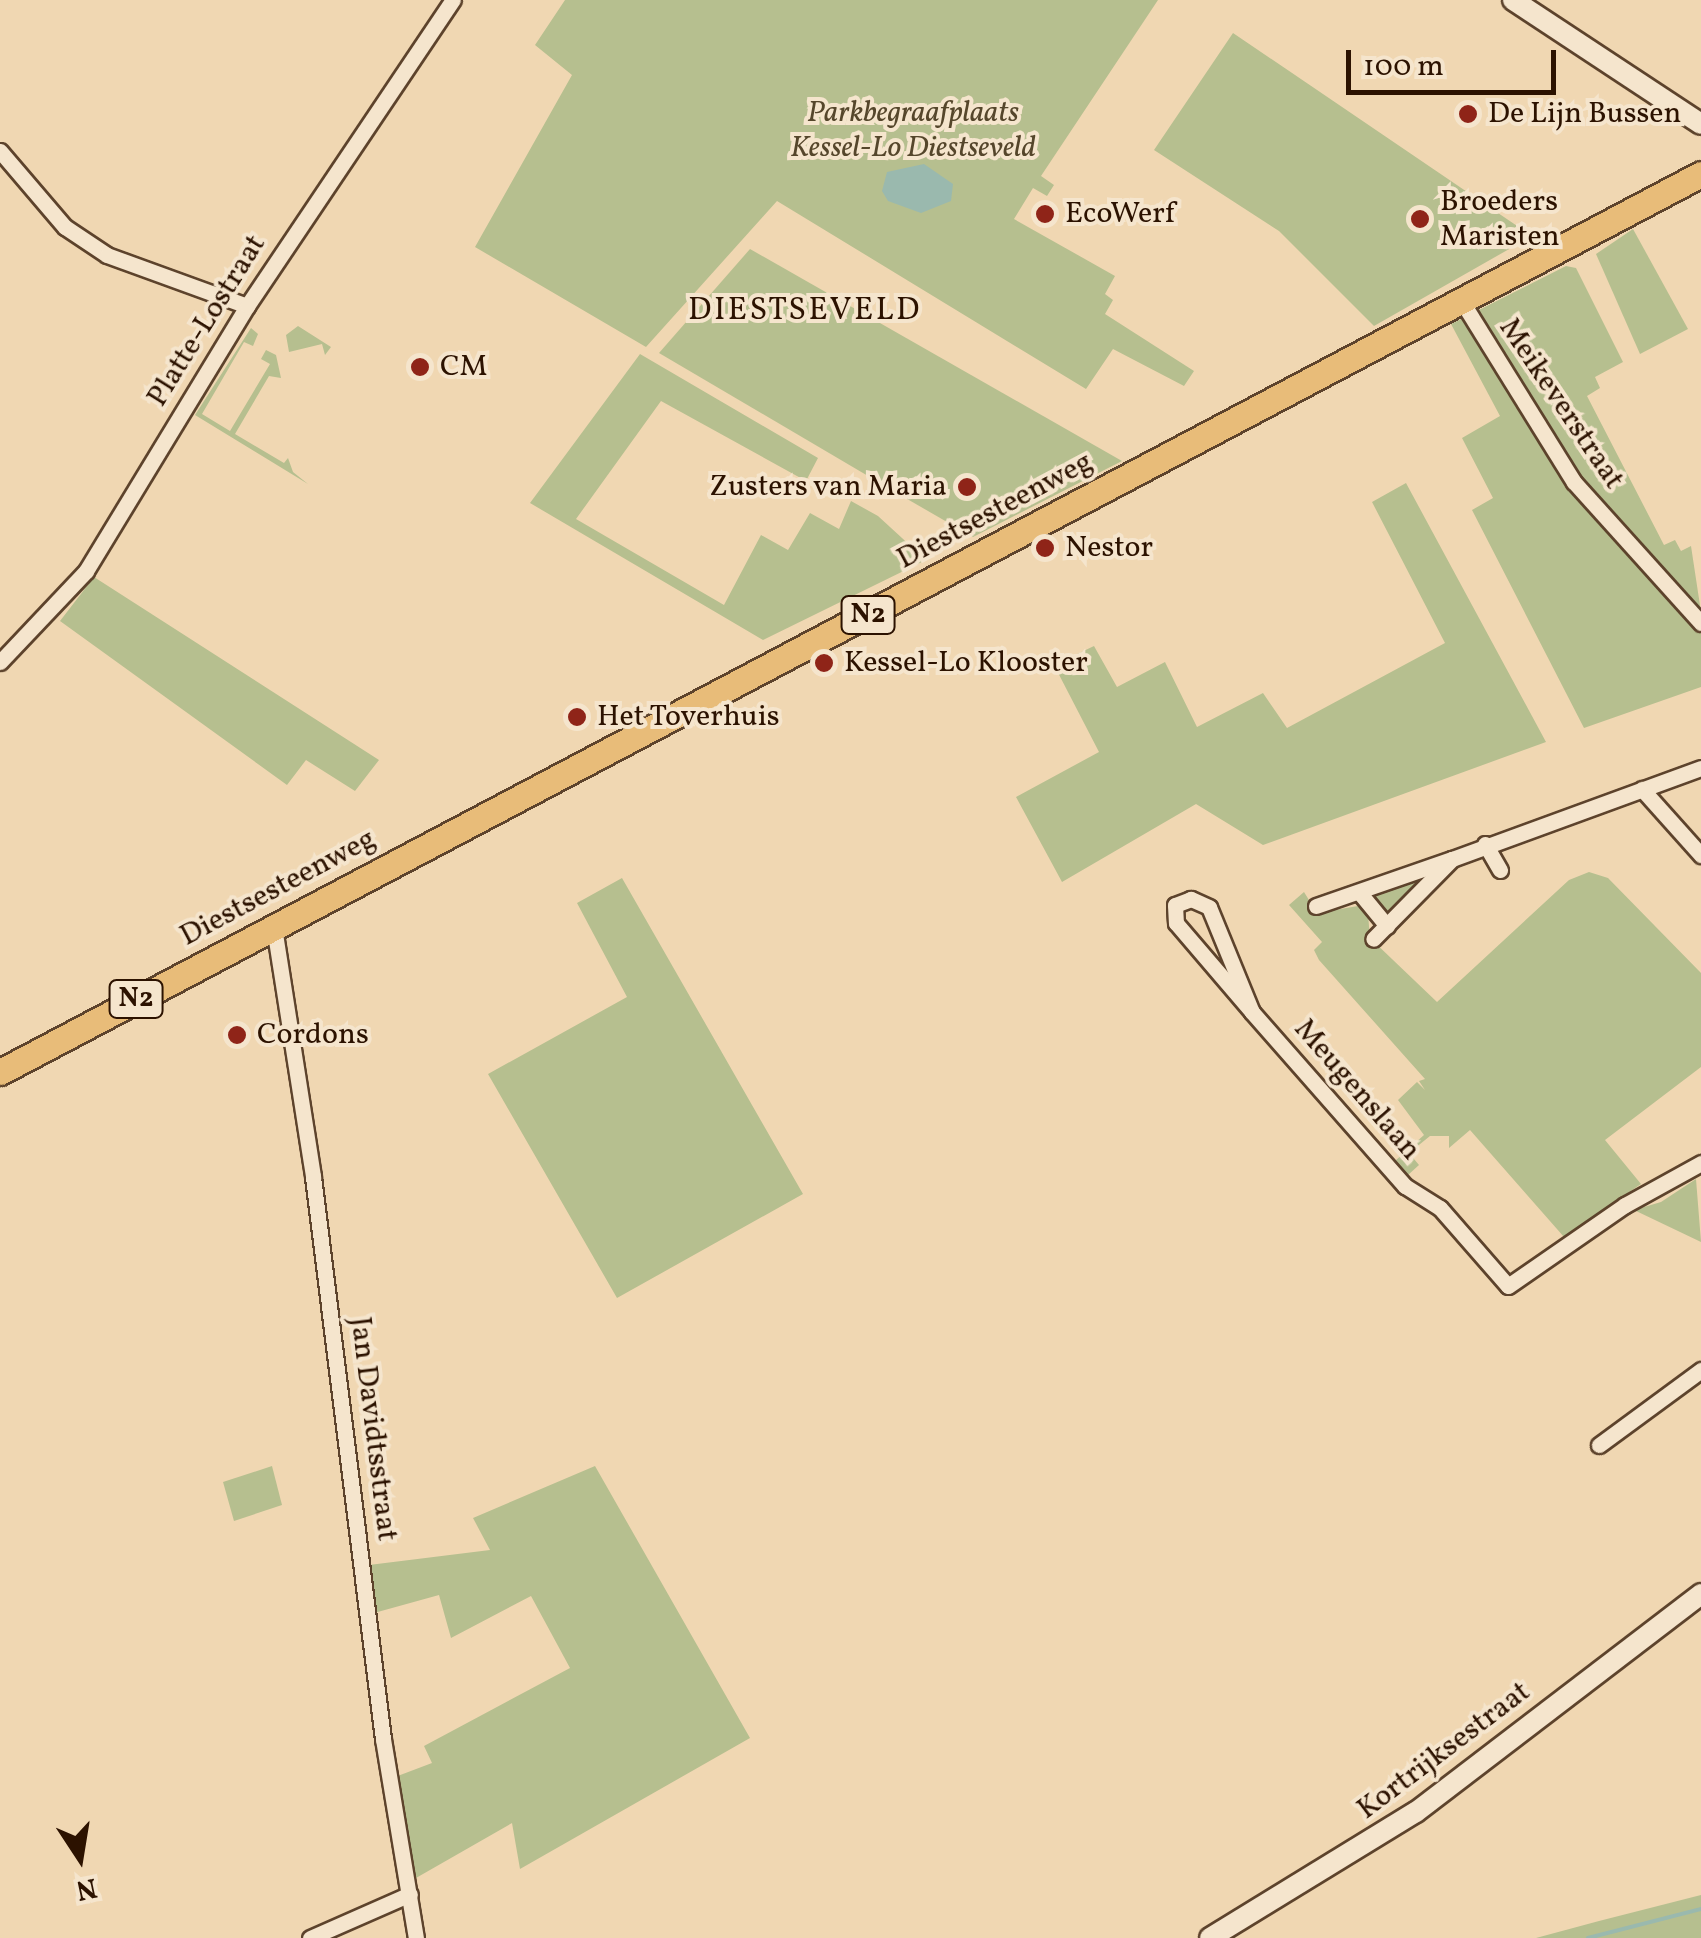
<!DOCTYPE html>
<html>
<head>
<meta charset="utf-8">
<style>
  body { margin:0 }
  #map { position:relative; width:1701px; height:1938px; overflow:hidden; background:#f0d7b2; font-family:Vollkorn,serif }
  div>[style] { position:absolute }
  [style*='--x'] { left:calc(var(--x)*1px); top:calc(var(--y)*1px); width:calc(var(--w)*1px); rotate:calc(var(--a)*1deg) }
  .green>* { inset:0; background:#b6bf8f }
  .water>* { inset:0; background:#9ab9ae }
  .stream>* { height:4px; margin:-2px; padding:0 2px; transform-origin:2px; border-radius:2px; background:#9ab9ae }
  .roads { filter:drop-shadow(2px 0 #5d432c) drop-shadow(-2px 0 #5d432c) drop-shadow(0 2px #5d432c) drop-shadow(0 -2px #5d432c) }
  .minor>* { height:15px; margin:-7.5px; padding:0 7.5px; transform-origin:7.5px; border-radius:7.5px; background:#f5e5cd }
  .tertiary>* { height:20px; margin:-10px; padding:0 10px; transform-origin:10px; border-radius:10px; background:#f5e5cd }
  .primary>* { height:25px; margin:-12.5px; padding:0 12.5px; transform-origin:12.5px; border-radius:12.5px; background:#e8bc79 }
  .dots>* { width:28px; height:28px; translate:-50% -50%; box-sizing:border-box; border:5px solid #f5e5cd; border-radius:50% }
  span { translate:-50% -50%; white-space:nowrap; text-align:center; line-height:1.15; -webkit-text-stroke:8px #f5e5cd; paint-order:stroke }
  .shield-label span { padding:2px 8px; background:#f5e5cd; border:2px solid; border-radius:8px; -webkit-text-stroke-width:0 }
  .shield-label { font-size:28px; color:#2c1200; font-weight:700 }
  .park-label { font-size:30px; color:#55462b; font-style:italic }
  .poi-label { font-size:30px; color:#2c1200 }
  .left { translate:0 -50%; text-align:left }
  .right { translate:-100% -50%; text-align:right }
  .street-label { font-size:30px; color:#2c1200 }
  .neighbourhood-label { font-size:32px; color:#2c1200; letter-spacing:2.5px }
  .north { position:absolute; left:30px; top:1808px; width:100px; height:100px; -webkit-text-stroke:8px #f5e5cd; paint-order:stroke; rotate:168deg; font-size:28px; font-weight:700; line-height:40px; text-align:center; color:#2c1200 }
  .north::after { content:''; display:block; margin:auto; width:35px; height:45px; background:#2c1200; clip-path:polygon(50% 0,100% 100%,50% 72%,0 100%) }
  .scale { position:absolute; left:1346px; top:50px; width:210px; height:45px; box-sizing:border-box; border:5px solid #2c1200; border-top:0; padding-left:12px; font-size:30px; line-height:35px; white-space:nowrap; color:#2c1200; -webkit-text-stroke:8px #f5e5cd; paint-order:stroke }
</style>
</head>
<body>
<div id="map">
  <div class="green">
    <div style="clip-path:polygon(565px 0,1158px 0,1041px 176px,1054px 185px,1047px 196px,1033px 188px,1014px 219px,1115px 276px,1105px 294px,1113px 300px,1105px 314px,1194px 371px,1184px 386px,1113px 349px,1086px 389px,777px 201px,646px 347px,475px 247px,572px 75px,535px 45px)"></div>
    <div style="clip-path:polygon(1233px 33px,1532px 236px,1374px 326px,1279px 231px,1154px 150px)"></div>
    <div style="clip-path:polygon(1633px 229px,1688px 329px,1640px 354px,1596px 254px)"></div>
    <div style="clip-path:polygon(750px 249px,1122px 461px,973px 537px,902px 496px,659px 353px)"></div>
    <div style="clip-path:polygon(1566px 266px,1576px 268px,1623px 362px,1595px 377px,1600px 388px,1587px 396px,1664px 545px,1675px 540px,1681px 551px,1691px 546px,1701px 612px,1701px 687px,1584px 728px,1472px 510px,1493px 498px,1462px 438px,1500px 416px,1451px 324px)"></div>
    <div style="clip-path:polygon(298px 326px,331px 347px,325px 355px,322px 344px,289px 352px,286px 335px)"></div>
    <div style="clip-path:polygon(251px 328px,258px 334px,253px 346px,244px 342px,202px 414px,230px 431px,270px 364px,261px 359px,266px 350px,276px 355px,281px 378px,269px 376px,235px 434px,284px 463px,288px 458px,293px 472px,308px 484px,195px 415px)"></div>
    <div style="clip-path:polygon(640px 354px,818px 458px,806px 481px,661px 401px,576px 519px,724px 605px,761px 535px,788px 550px,810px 513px,839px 529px,851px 501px,878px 516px,926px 560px,763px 640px,530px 503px)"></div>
    <div style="clip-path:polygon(1406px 483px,1546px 742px,1263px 845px,1196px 804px,1062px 882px,1016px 797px,1099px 752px,1054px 665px,1094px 646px,1117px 687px,1165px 662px,1197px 727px,1263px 693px,1287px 728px,1445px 643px,1372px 502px)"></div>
    <div style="clip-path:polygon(94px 577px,379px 760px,355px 791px,306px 760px,287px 785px,60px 621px)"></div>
    <div style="clip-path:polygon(1436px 869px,1388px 913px,1373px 902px,1373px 892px)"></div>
    <div style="clip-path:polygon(1589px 872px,1608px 878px,1701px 973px,1701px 1067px,1605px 1140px,1641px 1184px,1564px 1237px,1470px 1130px,1449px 1148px,1449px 1136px,1430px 1136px,1409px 1153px,1419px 1165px,1408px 1175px,1395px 1161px,1424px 1135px,1398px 1100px,1417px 1082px,1425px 1090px,1419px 1081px,1425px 1079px,1319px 960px,1314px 950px,1322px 942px,1289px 905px,1304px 892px,1317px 913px,1358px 906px,1368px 914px,1370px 938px,1437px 1002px,1569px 880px)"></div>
    <div style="clip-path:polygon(622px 878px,803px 1194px,617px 1298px,488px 1074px,627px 997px,577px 903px)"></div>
    <div style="clip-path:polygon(1696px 1179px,1701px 1242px,1634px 1210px,1661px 1202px)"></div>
    <div style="clip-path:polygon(272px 1466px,282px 1505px,234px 1521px,223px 1482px)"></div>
    <div style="clip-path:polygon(595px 1466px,750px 1738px,520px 1869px,512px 1823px,416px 1878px,395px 1777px,432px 1763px,424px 1746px,570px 1668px,531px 1596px,451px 1638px,439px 1595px,374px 1613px,369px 1565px,490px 1550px,473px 1518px)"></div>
    <div style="clip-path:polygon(1701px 1895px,1701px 1938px,1536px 1938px,1599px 1921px)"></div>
  </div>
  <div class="water">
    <div style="clip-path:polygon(924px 164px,953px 184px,951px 201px,921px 213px,888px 201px,882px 191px,887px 172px)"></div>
  </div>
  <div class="stream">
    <div style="--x:1588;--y:1938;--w:117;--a:-14.4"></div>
  </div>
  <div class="roads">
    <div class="minor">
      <div style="--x:0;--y:151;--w:100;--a:49.5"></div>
      <div style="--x:65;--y:227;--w:50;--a:33.7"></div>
      <div style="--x:107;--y:255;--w:149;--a:20"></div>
      <div style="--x:1461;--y:300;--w:214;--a:58.2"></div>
      <div style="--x:1574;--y:482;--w:190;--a:48"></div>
      <div style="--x:0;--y:662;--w:125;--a:-46.6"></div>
      <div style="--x:86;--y:571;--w:310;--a:-58.7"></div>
      <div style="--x:247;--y:306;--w:369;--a:-56.1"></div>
      <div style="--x:1642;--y:789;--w:89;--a:48.2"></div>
      <div style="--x:1485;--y:844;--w:30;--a:60"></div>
      <div style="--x:1452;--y:859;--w:265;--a:-20.1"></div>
      <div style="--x:1359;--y:892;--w:44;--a:50.5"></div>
      <div style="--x:1316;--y:906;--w:144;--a:-19.1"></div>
      <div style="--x:1452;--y:859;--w:112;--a:134.6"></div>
      <div style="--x:274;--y:927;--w:253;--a:81.1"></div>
      <div style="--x:313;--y:1177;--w:566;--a:82.9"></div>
      <div style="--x:383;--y:1739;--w:202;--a:80.6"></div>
      <div style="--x:1252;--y:1012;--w:113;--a:-112.3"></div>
      <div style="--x:1209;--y:907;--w:20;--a:-156"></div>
      <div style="--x:1191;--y:899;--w:17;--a:159"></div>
      <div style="--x:1175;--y:905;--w:18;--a:87"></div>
      <div style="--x:1176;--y:923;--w:117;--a:49.5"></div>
      <div style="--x:1252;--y:1012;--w:232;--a:48.7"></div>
      <div style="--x:1405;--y:1186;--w:41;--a:32.2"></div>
      <div style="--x:1440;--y:1208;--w:103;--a:48.9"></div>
      <div style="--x:1508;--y:1286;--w:142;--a:-34.7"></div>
      <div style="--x:1625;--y:1205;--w:87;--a:-28.9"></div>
      <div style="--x:1599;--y:1445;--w:127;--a:-36.3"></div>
      <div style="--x:310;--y:1938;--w:109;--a:-23.7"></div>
    </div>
    <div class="tertiary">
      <div style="--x:1513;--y:0;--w:225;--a:33.4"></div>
      <div style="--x:1210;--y:1938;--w:241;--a:-31.5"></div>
      <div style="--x:1416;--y:1812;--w:359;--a:-37.4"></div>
    </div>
    <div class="primary">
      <div style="--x:0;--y:1072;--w:1923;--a:-27.83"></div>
    </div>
  </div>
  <div class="dots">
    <div style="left:1468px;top:114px;background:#8f2418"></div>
    <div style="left:1045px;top:214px;background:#8f2418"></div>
    <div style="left:1420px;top:219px;background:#8f2418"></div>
    <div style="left:420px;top:367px;background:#8f2418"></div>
    <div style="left:967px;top:487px;background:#8f2418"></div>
    <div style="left:1045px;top:548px;background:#8f2418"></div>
    <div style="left:824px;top:663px;background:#8f2418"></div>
    <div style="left:577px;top:717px;background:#8f2418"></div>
    <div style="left:237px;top:1035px;background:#8f2418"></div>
  </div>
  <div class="shield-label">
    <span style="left:868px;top:615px">N2</span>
    <span style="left:136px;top:999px">N2</span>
  </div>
  <div class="park-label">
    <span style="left:913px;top:130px">Parkbegraafplaats<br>Kessel-Lo Diestseveld</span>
  </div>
  <div class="poi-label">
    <span class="left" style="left:1488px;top:114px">De Lijn Bussen</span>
    <span class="left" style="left:1440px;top:219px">Broeders<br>Maristen</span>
    <span class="left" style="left:1065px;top:214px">EcoWerf</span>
    <span class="left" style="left:440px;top:367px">CM</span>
    <span class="right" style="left:947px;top:487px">Zusters van Maria</span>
    <span class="left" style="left:1065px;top:548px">Nestor</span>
    <span class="left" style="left:844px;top:663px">Kessel-Lo Klooster</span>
    <span class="left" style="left:597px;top:717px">Het Toverhuis</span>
    <span class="left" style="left:257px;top:1035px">Cordons</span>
  </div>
  <div class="street-label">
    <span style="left:207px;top:321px;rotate:-58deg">Platte-Lostraat</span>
    <span style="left:1561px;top:404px;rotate:56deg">Meikeverstraat</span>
    <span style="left:995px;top:511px;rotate:-28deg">Diestsesteenweg</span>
    <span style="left:278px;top:888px;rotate:-28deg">Diestsesteenweg</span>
    <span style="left:1357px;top:1090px;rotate:49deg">Meugenslaan</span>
    <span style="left:373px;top:1429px;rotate:83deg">Jan Davidtsstraat</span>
    <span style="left:1444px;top:1751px;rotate:-37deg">Kortrijksestraat</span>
  </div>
  <div class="neighbourhood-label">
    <span style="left:805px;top:311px">DIESTSEVELD</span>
  </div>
  <div class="north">N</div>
  <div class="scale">100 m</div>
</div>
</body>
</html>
